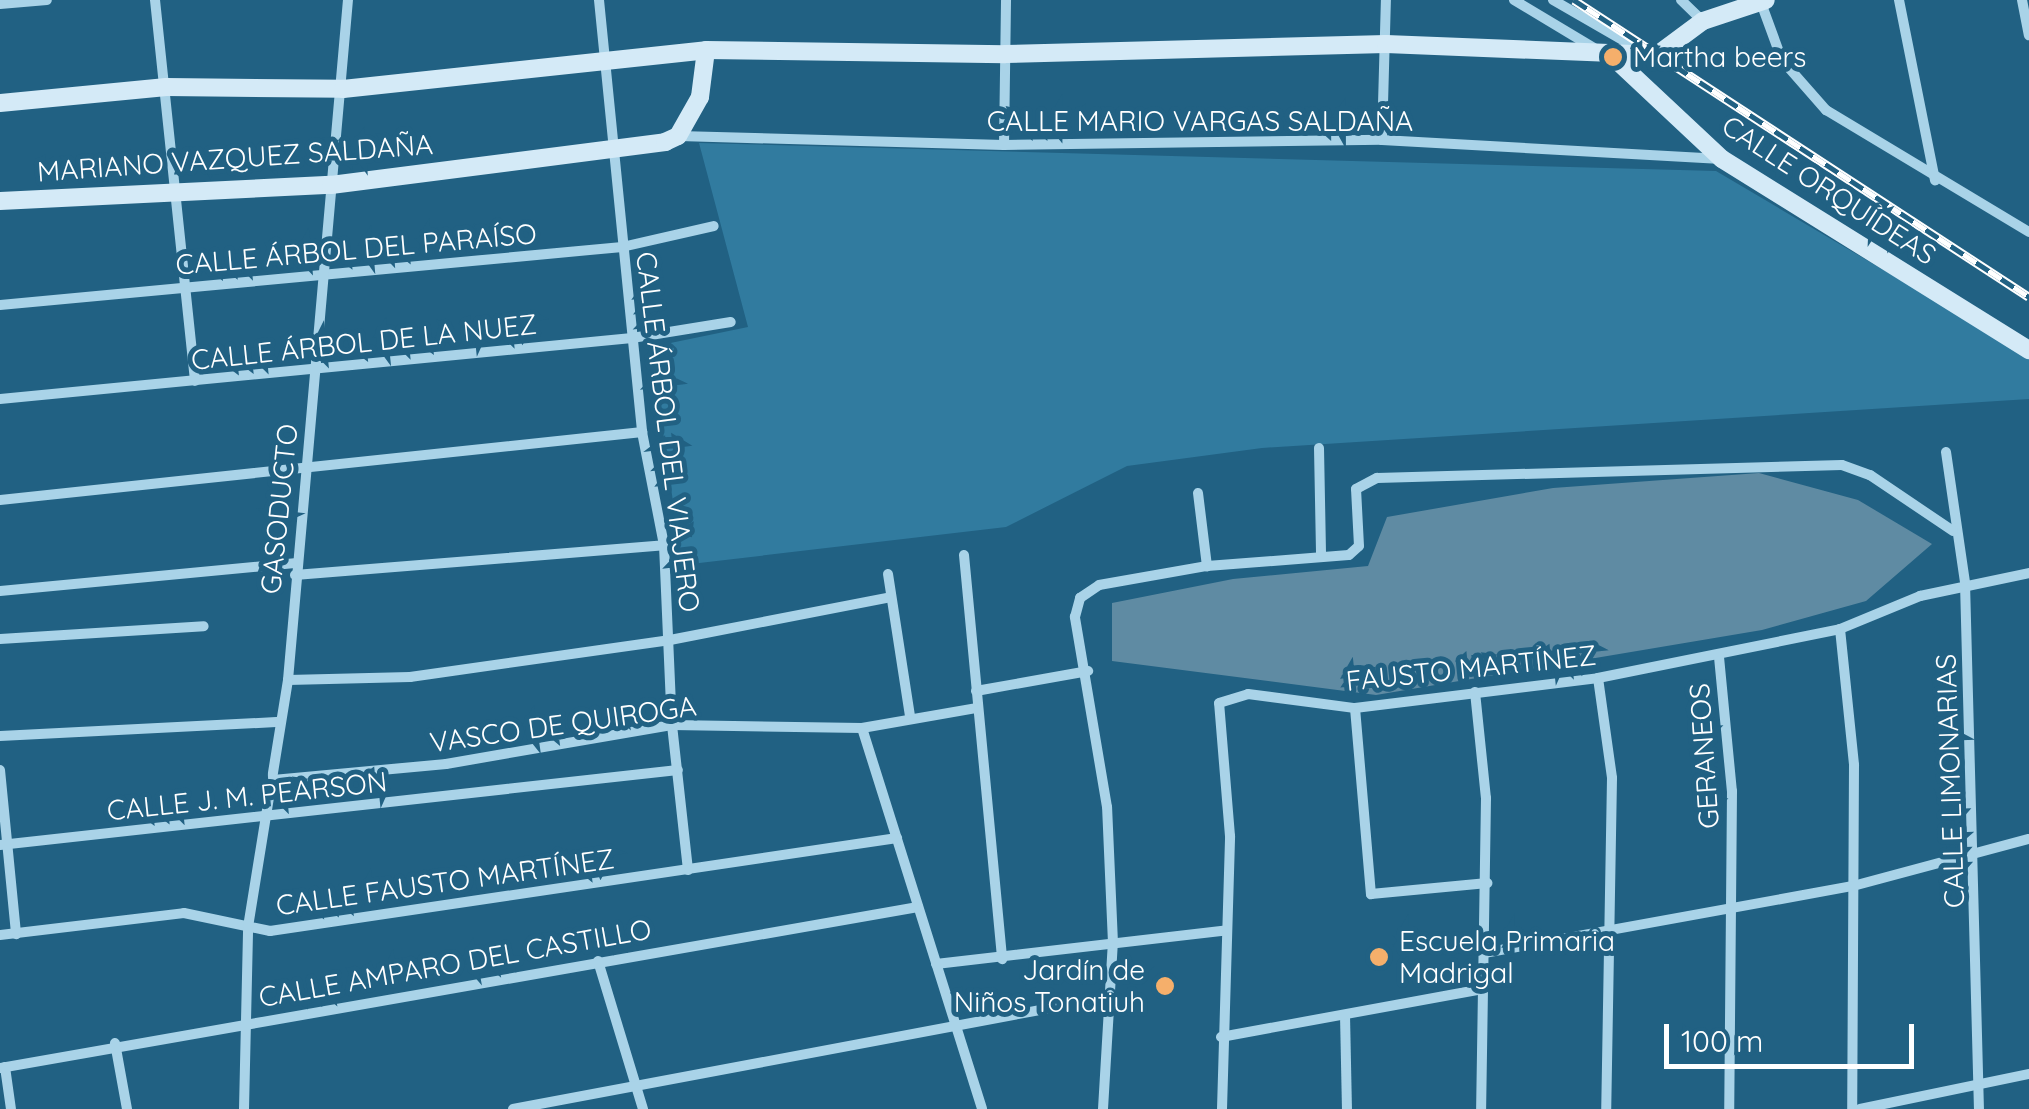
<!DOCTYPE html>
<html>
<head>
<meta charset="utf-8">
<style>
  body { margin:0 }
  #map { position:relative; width:2029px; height:1109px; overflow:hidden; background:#216183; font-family:Quicksand,sans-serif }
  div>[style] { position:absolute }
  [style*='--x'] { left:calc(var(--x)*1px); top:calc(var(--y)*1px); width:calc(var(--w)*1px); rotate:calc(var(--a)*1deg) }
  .green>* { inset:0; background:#317b9f }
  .water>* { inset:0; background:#5f8ba3 }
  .street>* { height:10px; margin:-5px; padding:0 5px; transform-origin:5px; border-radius:5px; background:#a9d3e8 }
  .secondary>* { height:18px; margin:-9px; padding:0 9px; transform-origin:9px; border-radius:9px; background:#d4eaf7 }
  .rail>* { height:9px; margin-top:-4.5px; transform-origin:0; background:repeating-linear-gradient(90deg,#216183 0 15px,#fff 0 30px); box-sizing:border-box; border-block:2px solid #fff }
  .dots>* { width:28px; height:28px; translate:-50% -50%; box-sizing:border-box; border:5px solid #216183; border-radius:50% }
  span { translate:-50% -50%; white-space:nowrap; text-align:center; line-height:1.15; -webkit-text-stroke:10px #216183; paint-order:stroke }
  .poi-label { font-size:28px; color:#fff }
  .left { translate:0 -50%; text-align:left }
  .right { translate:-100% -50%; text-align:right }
  .street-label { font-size:28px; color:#fff }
  .scale { position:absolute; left:1664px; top:1024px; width:250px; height:45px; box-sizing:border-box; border:5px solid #fff; border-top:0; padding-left:12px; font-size:30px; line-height:35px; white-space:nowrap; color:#fff; -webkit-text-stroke:8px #216183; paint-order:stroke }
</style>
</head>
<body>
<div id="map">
  <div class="green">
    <div style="clip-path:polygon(699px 143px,1716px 171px,2029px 356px,2029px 399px,1262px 448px,1127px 466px,1006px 527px,682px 565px,651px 347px,748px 327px)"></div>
  </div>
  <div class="water">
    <div style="clip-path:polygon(1759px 473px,1858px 500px,1932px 544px,1866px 601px,1762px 630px,1376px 695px,1112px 661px,1112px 603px,1233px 579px,1368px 566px,1387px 517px,1553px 488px)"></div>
  </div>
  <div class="street">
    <div style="--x:155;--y:0;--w:383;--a:84"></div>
    <div style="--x:599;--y:0;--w:434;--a:84.3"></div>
    <div style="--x:642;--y:432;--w:115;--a:79"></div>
    <div style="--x:664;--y:545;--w:180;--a:87.5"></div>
    <div style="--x:672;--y:725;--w:146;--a:83.7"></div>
    <div style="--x:1514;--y:0;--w:93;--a:31"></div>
    <div style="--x:1553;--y:0;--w:100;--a:29.9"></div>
    <div style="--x:1681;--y:0;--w:30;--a:44"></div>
    <div style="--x:1760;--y:0;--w:64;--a:69.9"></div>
    <div style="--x:1782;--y:60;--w:67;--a:48.7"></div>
    <div style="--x:1826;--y:110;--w:237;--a:31"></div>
    <div style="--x:1899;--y:0;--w:184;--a:78.7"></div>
    <div style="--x:2022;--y:0;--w:36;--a:79"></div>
    <div style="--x:0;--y:4;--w:47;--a:-4.9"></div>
    <div style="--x:679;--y:136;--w:325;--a:1.6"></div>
    <div style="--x:1004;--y:145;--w:378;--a:-0.8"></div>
    <div style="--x:1382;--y:140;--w:340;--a:3.2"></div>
    <div style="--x:1382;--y:140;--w:140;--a:-88.4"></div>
    <div style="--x:1004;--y:145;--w:145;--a:-89.2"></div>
    <div style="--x:0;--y:305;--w:625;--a:-5.33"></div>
    <div style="--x:622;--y:247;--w:94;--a:-12.9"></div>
    <div style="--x:0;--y:399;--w:635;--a:-5.51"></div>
    <div style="--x:632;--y:338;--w:100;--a:-9.2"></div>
    <div style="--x:1319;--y:448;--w:108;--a:88.9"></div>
    <div style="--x:1946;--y:452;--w:132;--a:81.7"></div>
    <div style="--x:1965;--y:583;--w:526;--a:88.48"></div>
    <div style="--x:1198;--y:493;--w:74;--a:83"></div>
    <div style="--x:0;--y:500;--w:646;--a:-6.05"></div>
    <div style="--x:964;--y:555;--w:406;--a:84.6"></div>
    <div style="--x:888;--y:574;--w:144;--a:81.2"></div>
    <div style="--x:295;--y:575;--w:370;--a:-4.6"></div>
    <div style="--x:0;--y:591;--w:296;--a:-5.4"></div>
    <div style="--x:1840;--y:629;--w:137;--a:84.1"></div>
    <div style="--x:1854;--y:765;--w:344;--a:90.3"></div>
    <div style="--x:0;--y:639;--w:204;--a:-3.6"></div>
    <div style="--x:1719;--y:657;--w:135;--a:84.5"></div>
    <div style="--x:1732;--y:791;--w:318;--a:90.5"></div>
    <div style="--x:1598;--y:678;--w:101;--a:82"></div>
    <div style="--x:1612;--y:778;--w:331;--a:91"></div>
    <div style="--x:288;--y:680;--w:122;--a:-1.4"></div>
    <div style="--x:410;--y:677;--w:263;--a:-8.1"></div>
    <div style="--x:670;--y:640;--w:225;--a:-11"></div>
    <div style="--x:976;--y:691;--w:114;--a:-10.1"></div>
    <div style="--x:1475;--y:692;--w:107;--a:84.1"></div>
    <div style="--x:1486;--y:798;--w:311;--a:90.9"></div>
    <div style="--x:1355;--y:708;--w:187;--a:85.1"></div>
    <div style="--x:1371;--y:894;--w:117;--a:-5.4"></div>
    <div style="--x:862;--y:728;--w:399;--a:72.5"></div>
    <div style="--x:0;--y:736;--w:281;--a:-2.9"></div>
    <div style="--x:0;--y:770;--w:165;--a:84.4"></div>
    <div style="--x:273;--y:780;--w:174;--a:-5.3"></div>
    <div style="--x:446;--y:764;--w:229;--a:-9.8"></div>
    <div style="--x:672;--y:725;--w:190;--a:0.9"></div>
    <div style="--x:862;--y:728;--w:117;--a:-9.9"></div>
    <div style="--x:0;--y:845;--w:682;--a:-6.31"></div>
    <div style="--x:0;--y:935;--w:185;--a:-6.8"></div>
    <div style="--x:184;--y:913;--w:88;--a:11.8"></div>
    <div style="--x:270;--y:931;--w:634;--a:-8.44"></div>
    <div style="--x:1484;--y:953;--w:375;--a:-10.3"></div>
    <div style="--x:1853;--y:886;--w:182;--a:-15"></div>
    <div style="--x:598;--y:961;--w:155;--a:73.1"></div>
    <div style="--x:936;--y:964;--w:289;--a:-6.6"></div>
    <div style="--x:1345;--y:1015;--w:94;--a:88.8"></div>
    <div style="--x:1221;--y:1037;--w:266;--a:-10.4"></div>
    <div style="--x:115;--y:1043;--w:67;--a:79.7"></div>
    <div style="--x:5;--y:1067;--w:42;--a:81.9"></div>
    <div style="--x:0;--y:1068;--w:932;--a:-9.95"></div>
    <div style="--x:244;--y:1109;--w:182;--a:-88.7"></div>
    <div style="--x:248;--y:927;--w:250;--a:-80.8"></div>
    <div style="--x:288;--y:680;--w:683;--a:-84.96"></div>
    <div style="--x:513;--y:1109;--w:601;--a:-10.64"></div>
    <div style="--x:1103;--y:1109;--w:166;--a:-86.6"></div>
    <div style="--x:1113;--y:943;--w:136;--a:-92.5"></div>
    <div style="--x:1107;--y:807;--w:193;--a:-99.6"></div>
    <div style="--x:1075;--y:617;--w:20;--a:-75"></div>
    <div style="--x:1080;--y:598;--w:23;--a:-34"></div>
    <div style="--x:1099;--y:585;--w:110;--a:-10"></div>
    <div style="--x:1207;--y:566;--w:142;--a:-4.4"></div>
    <div style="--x:1349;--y:555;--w:13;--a:-42"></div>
    <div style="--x:1359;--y:546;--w:57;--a:-93"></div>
    <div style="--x:1356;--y:489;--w:24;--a:-28"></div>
    <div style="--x:1377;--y:478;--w:465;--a:-1.6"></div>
    <div style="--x:1842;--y:465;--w:30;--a:20"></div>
    <div style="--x:1870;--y:475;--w:100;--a:34"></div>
    <div style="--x:1222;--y:1109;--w:273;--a:-88.3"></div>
    <div style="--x:1230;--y:836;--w:133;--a:-94.7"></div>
    <div style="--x:1219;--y:703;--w:30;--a:-17"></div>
    <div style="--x:1248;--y:694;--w:108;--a:7.5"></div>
    <div style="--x:1355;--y:708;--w:245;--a:-7"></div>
    <div style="--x:1598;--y:678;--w:247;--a:-11.4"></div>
    <div style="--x:1840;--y:629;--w:87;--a:-22.4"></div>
    <div style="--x:1920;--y:596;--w:111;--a:-11.9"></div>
    <div style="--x:1860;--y:1109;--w:173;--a:-11.7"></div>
  </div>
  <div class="secondary">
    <div style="--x:1613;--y:57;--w:149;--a:43.1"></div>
    <div style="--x:1722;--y:159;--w:362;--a:31.9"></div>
    <div style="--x:0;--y:103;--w:167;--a:-5.5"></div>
    <div style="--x:166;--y:87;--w:177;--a:0.6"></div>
    <div style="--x:343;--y:89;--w:365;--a:-6.1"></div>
    <div style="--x:706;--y:50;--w:299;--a:0.8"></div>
    <div style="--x:1005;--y:54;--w:381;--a:-1.5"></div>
    <div style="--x:1386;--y:44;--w:271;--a:2.3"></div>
    <div style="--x:1657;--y:55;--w:57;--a:-36.5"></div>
    <div style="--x:1703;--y:21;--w:66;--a:-18.4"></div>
    <div style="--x:0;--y:201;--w:331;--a:-2.8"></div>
    <div style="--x:331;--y:185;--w:337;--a:-7.3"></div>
    <div style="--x:665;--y:142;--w:14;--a:-25"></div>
    <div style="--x:678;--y:136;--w:45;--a:-60.6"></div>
    <div style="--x:700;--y:97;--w:47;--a:-82.7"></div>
  </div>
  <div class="rail">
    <div style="--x:1574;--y:0;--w:543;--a:33.13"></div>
  </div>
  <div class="dots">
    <div style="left:1613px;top:57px;background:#f5af6b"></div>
    <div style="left:1379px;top:957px;background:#f5af6b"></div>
    <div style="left:1165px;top:986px;background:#f5af6b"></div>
  </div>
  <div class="poi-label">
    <span class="left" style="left:1633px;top:57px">Martha beers</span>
    <span class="left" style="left:1399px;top:957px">Escuela Primaria<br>Madrigal</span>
    <span class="right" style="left:1145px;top:986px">Jardín de<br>Niños Tonatiuh</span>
  </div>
  <div class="street-label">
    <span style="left:1200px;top:121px">CALLE MARIO VARGAS SALDAÑA</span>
    <span style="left:235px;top:158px;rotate:-4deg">MARIANO VAZQUEZ SALDAÑA</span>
    <span style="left:1829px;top:190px;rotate:33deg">CALLE ORQUÍDEAS</span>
    <span style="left:356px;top:249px;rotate:-5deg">CALLE ÁRBOL DEL PARAÍSO</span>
    <span style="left:364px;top:342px;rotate:-6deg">CALLE ÁRBOL DE LA NUEZ</span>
    <span style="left:668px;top:432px;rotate:83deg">CALLE ÁRBOL DEL VIAJERO</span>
    <span style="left:279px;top:509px;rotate:-84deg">GASODUCTO</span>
    <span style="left:1471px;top:668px;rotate:-6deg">FAUSTO MARTÍNEZ</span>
    <span style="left:563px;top:724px;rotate:-8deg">VASCO DE QUIROGA</span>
    <span style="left:1704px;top:756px;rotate:-94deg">GERANEOS</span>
    <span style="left:1950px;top:781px;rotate:-92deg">CALLE LIMONARIAS</span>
    <span style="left:247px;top:796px;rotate:-6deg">CALLE J. M. PEARSON</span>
    <span style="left:445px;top:882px;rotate:-8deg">CALLE FAUSTO MARTÍNEZ</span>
    <span style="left:455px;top:963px;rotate:-10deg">CALLE AMPARO DEL CASTILLO</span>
  </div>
  <div class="scale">100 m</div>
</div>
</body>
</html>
